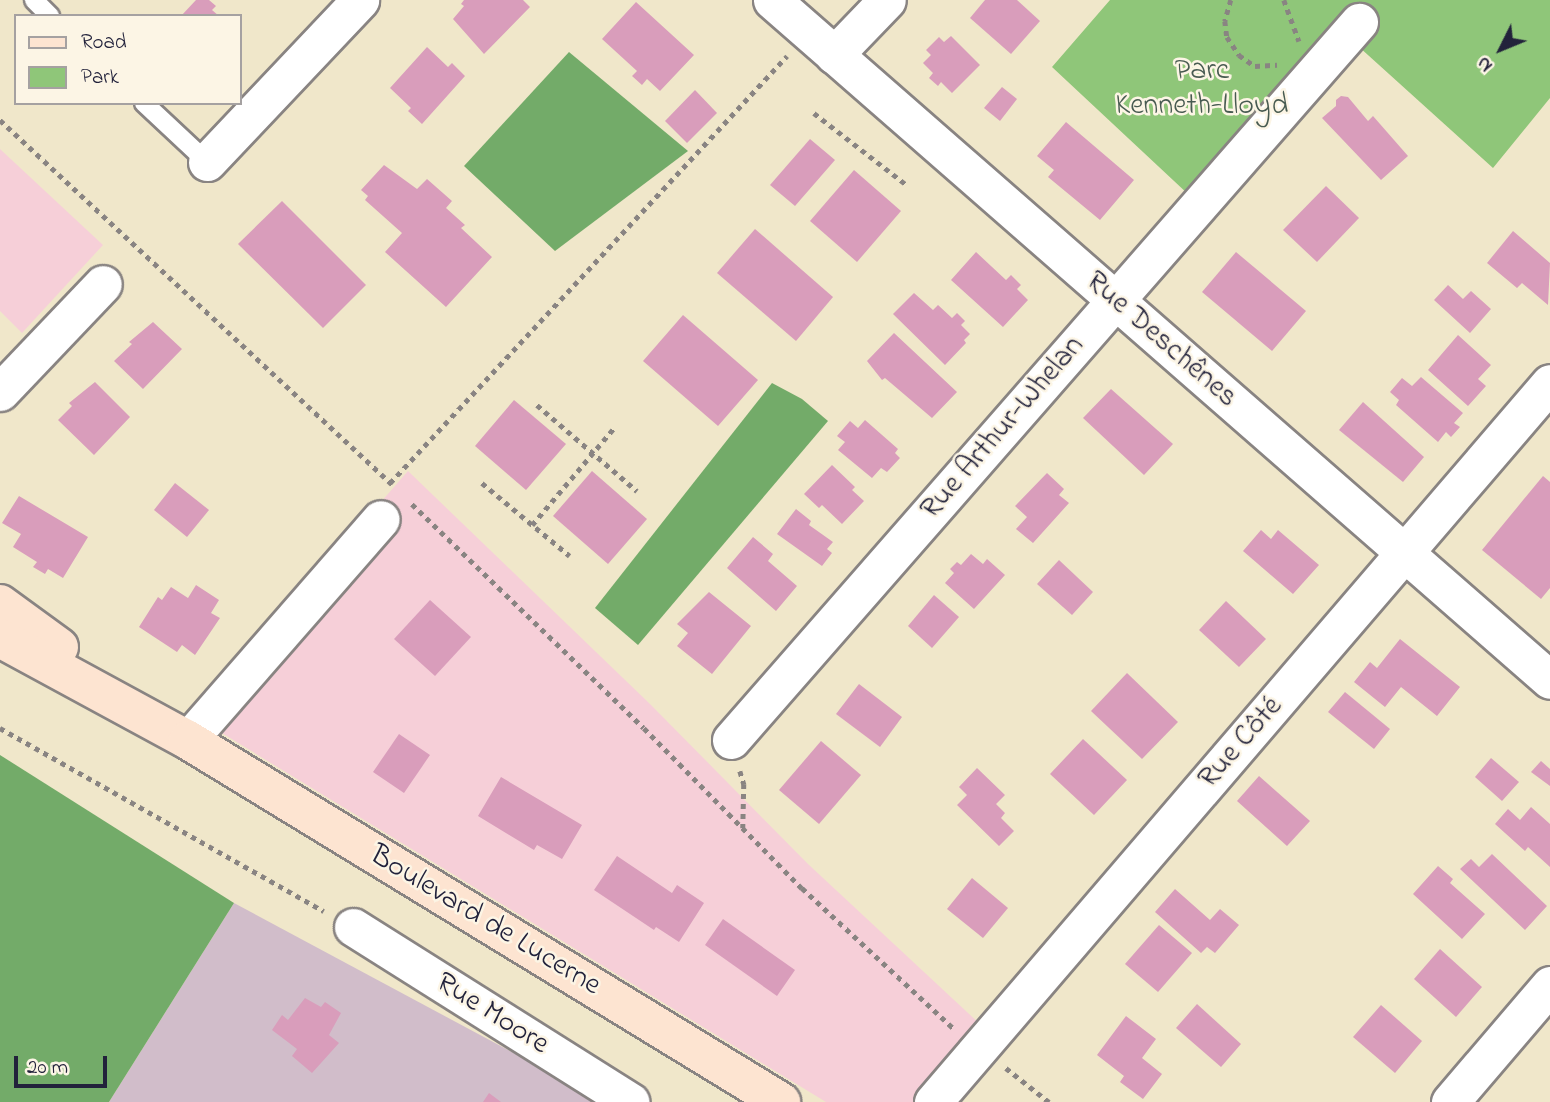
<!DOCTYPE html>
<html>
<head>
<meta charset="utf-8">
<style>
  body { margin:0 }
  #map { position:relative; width:1550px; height:1102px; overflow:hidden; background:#f0e7ca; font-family:"Indie Flower",sans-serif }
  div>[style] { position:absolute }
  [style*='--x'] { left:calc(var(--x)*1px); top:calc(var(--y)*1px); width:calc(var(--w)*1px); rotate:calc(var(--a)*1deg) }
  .built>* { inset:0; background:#f6cfd8 }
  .industrial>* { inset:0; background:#d1bdca }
  .green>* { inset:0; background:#8fc679 }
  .forest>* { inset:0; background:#73ab69 }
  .building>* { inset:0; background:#d99dbb }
  .path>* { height:4.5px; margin-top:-2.25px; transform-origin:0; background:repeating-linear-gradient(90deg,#898482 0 5px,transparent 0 10px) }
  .roads { filter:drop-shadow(2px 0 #898482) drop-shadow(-2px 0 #898482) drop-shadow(0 2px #898482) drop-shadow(0 -2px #898482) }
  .lane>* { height:18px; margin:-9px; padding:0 9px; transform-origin:9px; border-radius:9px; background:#fff }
  .street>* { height:37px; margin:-18.5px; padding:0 18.5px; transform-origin:18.5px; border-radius:18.5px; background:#fff }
  .secondary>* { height:38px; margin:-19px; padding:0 19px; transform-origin:19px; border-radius:19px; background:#fde4d1 }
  span { translate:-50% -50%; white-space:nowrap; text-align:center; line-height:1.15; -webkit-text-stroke:5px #fcf5e5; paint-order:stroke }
  .park-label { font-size:30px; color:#485b51 }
  .street-label { font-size:30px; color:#22223b }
  .legend { position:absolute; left:14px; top:14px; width:228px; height:91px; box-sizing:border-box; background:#fcf5e5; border:2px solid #a5a1a1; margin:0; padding:9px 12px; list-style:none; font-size:21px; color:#22223b }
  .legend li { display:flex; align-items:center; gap:14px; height:35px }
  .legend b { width:35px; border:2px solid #a5a1a1 }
  .north { position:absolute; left:1466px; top:14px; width:70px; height:70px; -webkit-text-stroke:5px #fcf5e5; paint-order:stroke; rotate:227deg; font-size:19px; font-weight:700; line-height:28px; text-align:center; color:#22223b }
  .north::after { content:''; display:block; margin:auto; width:24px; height:32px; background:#22223b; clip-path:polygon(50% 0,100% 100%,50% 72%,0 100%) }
  .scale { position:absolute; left:14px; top:1056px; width:93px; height:32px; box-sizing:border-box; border:4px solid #22223b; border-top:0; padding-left:9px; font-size:21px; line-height:24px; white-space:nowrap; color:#22223b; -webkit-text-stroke:5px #fcf5e5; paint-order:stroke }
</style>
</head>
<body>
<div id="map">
  <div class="built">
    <div style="clip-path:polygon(0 149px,103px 245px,22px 333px,0 311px)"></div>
    <div style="clip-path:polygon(408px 471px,650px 704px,808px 864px,982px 1026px,917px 1102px,826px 1102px,194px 716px)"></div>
  </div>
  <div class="industrial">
    <div style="clip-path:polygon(234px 903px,605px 1102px,109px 1102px)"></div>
  </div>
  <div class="green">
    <div style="clip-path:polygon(1110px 0,1550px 0,1550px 98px,1493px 168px,1358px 46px,1189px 195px,1052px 67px)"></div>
  </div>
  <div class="forest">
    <div style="clip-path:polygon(569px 52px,688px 151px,555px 251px,464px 166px)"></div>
    <div style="clip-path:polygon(772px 383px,802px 399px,828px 421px,638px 645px,595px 608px)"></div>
    <div style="clip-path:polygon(0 755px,234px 903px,109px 1102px,0 1102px)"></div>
  </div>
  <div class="building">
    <div style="clip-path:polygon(196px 0,209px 0,216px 6px,212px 10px,219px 16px,181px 16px)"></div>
    <div style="clip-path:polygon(464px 0,523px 0,530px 7px,484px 54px,453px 19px,464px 6px,461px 4px)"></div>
    <div style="clip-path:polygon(985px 0,1017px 0,1040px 21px,1011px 54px,970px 18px)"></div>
    <div style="clip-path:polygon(636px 2px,694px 55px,660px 91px,647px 79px,642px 85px,632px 76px,637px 71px,602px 39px)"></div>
    <div style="clip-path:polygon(951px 36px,980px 65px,952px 93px,941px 82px,938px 86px,929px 78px,933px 73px,923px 63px,931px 55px,926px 50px,939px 37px,944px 42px)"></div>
    <div style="clip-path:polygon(427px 47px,448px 67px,452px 63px,465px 76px,422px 124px,408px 111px,411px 108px,390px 88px)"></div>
    <div style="clip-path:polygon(1002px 87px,1017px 99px,1000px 121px,984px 108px)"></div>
    <div style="clip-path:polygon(695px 90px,717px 113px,687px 143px,665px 121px)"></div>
    <div style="clip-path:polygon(1341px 96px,1348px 97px,1368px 121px,1373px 116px,1408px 156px,1381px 180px,1322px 118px,1336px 106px,1336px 100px)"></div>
    <div style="clip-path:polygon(1066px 122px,1134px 180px,1100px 220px,1048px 177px,1054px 170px,1037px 156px)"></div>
    <div style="clip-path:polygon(810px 139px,835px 160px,795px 206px,770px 185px)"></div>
    <div style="clip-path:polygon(384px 165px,417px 189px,427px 179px,452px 201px,446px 208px,465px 225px,461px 228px,492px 257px,446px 307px,385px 252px,402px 233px,365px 200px,368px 196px,361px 190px)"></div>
    <div style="clip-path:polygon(854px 170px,901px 211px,857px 262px,810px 221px)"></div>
    <div style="clip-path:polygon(1326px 186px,1359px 218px,1317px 262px,1283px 230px)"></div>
    <div style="clip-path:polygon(282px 201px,366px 285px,323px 328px,238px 244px)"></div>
    <div style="clip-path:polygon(755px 229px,833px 297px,796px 341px,717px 273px)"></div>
    <div style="clip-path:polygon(1513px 231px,1550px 263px,1548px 305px,1522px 283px,1517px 288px,1487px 263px)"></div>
    <div style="clip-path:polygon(976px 252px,1006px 280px,1011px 275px,1021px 285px,1017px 289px,1028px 300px,1003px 327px,951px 280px)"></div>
    <div style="clip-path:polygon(1236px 252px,1306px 311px,1272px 351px,1202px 292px)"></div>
    <div style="clip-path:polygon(1448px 285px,1463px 299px,1471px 291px,1491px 309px,1470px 333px,1434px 300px)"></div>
    <div style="clip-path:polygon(914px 293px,933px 310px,938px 305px,952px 318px,957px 313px,965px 321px,961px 325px,970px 334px,964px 340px,966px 343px,945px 365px,893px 314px)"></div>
    <div style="clip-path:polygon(683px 315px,758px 380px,718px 426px,643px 361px)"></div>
    <div style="clip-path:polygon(153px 322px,182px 349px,143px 389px,114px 361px,132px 344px,129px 342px)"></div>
    <div style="clip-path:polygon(894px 333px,957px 392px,932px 418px,885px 378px,882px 380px,867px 361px)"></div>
    <div style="clip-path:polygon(1458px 335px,1491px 365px,1478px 379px,1486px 386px,1468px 406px,1428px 370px)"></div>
    <div style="clip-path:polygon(1421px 377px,1463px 413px,1454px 423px,1460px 427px,1451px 437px,1446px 432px,1438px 442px,1396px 405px,1399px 400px,1390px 392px,1402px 378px,1412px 386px)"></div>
    <div style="clip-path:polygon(95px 382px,130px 417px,94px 455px,58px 420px,72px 406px,69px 403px)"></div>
    <div style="clip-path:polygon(1111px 389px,1173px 444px,1144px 475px,1083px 418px)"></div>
    <div style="clip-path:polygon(514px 400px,566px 444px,526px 490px,475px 446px)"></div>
    <div style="clip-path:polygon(1363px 402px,1424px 457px,1403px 482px,1339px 430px)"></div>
    <div style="clip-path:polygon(865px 420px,898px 449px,895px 453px,900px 458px,887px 472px,881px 468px,872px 478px,838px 450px,845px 442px,837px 436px,850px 421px,858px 428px)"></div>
    <div style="clip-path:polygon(832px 465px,855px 487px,852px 490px,864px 501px,842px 524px,822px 505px,819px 508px,804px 494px)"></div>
    <div style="clip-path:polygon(592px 471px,647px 519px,608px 564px,553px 516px)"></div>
    <div style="clip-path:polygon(1047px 473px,1064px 489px,1059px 495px,1069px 503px,1033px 543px,1016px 529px,1027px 517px,1015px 506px)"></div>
    <div style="clip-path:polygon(1543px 476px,1550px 482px,1550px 588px,1541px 599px,1482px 550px)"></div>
    <div style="clip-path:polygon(175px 483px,209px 510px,187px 537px,154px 510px)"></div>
    <div style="clip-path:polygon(19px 496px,88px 537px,63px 578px,48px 569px,45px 574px,33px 567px,37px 562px,13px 547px,21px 534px,2px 523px)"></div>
    <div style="clip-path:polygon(796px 509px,811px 521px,809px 525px,833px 542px,827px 549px,832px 553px,822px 566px,777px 534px)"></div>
    <div style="clip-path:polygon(1261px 530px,1271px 539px,1278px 530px,1319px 565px,1293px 594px,1243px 551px)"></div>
    <div style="clip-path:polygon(753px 537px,773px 554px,768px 561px,797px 586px,776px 611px,727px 568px)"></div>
    <div style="clip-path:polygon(971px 554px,983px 564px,987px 559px,1005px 575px,974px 609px,945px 583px,954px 573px,950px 569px,957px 562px,961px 565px)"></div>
    <div style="clip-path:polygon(1059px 560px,1093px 592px,1072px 615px,1037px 584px)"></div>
    <div style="clip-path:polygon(196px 585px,219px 600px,211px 613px,220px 618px,195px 655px,182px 645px,177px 652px,139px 627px,158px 597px,162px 600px,171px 587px,188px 598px)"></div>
    <div style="clip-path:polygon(709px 592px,751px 626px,712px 674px,677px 646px,688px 633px,677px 624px)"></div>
    <div style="clip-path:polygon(934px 595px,959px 617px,932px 648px,908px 626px)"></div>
    <div style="clip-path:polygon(430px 600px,471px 637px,435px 676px,394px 639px)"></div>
    <div style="clip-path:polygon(1226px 601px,1266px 639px,1239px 667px,1199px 630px)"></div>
    <div style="clip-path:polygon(1400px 639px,1460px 687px,1437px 716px,1401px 687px,1385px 707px,1354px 682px,1370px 662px,1377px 668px)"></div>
    <div style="clip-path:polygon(1127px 673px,1178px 722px,1142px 759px,1091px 711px)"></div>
    <div style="clip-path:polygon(859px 684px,902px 717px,880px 747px,836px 714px)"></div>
    <div style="clip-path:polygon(1345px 692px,1390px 729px,1374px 749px,1328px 712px)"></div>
    <div style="clip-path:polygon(399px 734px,430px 755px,404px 793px,373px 772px)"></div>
    <div style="clip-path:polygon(1083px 739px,1127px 780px,1094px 815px,1050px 774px)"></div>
    <div style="clip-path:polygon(821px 741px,861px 775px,819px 824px,779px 790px)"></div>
    <div style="clip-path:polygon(1491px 758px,1519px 782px,1502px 801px,1475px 777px)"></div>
    <div style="clip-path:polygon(1541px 761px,1550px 769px,1550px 786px,1531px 772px)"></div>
    <div style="clip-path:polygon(977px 768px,1005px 795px,996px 804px,1005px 813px,1001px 818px,1014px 831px,999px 846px,957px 805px,967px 795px,959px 787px)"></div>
    <div style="clip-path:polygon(1259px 776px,1310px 821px,1287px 846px,1237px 801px)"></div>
    <div style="clip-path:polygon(501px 777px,582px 825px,562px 859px,537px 845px,534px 850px,478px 816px)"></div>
    <div style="clip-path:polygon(1531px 807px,1550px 824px,1550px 867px,1528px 847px,1525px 851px,1495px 824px,1508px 809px,1520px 820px)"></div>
    <div style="clip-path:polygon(1492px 854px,1547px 906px,1525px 930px,1460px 869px,1471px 859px,1479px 867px)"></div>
    <div style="clip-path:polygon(617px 856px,672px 893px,677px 885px,704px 903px,679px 942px,656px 927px,654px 930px,594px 890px)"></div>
    <div style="clip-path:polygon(1438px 866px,1453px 879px,1450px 883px,1485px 914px,1462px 939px,1413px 894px)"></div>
    <div style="clip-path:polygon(972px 878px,1008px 908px,983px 938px,947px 909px)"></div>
    <div style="clip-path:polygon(1175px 889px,1210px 920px,1220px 909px,1239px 925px,1215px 953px,1207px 947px,1201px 953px,1155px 912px)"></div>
    <div style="clip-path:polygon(723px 919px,795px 970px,777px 996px,705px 945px)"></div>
    <div style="clip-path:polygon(1159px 925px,1192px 953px,1158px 992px,1125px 964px)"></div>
    <div style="clip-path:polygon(1440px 949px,1482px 987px,1456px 1017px,1414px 979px)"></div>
    <div style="clip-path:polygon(305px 998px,321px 1007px,325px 1002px,341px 1013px,329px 1035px,339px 1043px,312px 1073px,292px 1056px,297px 1049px,272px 1030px,282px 1015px,288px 1020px)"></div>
    <div style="clip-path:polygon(1197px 1004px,1241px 1044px,1221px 1067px,1176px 1028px)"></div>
    <div style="clip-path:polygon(1381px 1005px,1422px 1041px,1395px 1073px,1353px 1037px)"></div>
    <div style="clip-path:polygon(1126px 1016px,1156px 1039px,1142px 1058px,1162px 1074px,1143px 1099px,1120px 1082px,1124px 1076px,1097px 1055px)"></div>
    <div style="clip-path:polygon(489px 1093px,501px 1102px,483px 1102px)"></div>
  </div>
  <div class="path">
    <div style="--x:1231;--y:0;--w:22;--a:106"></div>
    <div style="--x:1225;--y:21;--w:16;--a:83"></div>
    <div style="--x:1227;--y:37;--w:22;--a:56"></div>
    <div style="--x:1239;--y:55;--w:19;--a:35"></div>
    <div style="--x:1255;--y:66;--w:22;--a:-3"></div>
    <div style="--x:1284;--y:0;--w:44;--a:69.9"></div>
    <div style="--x:814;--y:113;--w:119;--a:37.8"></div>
    <div style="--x:0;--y:120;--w:538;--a:42.89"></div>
    <div style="--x:537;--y:405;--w:132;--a:40.7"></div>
    <div style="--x:390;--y:483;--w:583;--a:-47.09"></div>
    <div style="--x:482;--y:483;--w:114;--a:39.7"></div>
    <div style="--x:412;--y:504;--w:322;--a:44"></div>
    <div style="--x:644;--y:728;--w:225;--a:45.4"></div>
    <div style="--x:802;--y:888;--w:207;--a:42.8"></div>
    <div style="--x:532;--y:525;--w:127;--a:-49.8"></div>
    <div style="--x:0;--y:728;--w:372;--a:29.5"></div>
    <div style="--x:740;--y:771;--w:14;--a:73"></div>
    <div style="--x:744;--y:784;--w:44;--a:91.3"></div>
    <div style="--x:1006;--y:1068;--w:55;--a:38.3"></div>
  </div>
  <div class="roads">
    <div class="lane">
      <div style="--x:34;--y:0;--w:23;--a:45"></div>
      <div style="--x:144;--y:103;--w:86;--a:43.1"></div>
    </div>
    <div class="street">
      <div style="--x:772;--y:0;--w:1033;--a:41.15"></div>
      <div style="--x:834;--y:55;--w:76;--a:-46.1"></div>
      <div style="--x:207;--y:162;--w:223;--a:-46.6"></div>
      <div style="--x:0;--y:392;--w:149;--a:-46.4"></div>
      <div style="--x:188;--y:740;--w:293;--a:-48.9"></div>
      <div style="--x:731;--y:740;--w:954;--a:-48.83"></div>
      <div style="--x:353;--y:927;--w:328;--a:32.2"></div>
      <div style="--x:933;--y:1102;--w:947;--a:-49.37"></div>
      <div style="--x:1450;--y:1102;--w:154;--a:-49.5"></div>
    </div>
    <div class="secondary">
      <div style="--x:0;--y:604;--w:73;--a:36.1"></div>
      <div style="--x:0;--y:638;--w:214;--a:28.5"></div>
      <div style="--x:188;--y:740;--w:695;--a:31.4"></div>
    </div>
  </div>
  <div class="park-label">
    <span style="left:1202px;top:88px">Parc<br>Kenneth-Lloyd</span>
  </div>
  <div class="street-label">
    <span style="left:1161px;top:340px;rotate:41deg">Rue Deschênes</span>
    <span style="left:1003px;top:428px;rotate:-49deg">Rue Arthur-Whelan</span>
    <span style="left:1241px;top:743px;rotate:-49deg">Rue Côté</span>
    <span style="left:485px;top:921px;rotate:31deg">Boulevard de Lucerne</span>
    <span style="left:492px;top:1014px;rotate:32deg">Rue Moore</span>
  </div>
  <ul class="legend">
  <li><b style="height:9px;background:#fde4d1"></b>Road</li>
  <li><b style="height:19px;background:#8fc679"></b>Park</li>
  </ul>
  <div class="north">N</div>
  <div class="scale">20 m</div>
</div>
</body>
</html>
